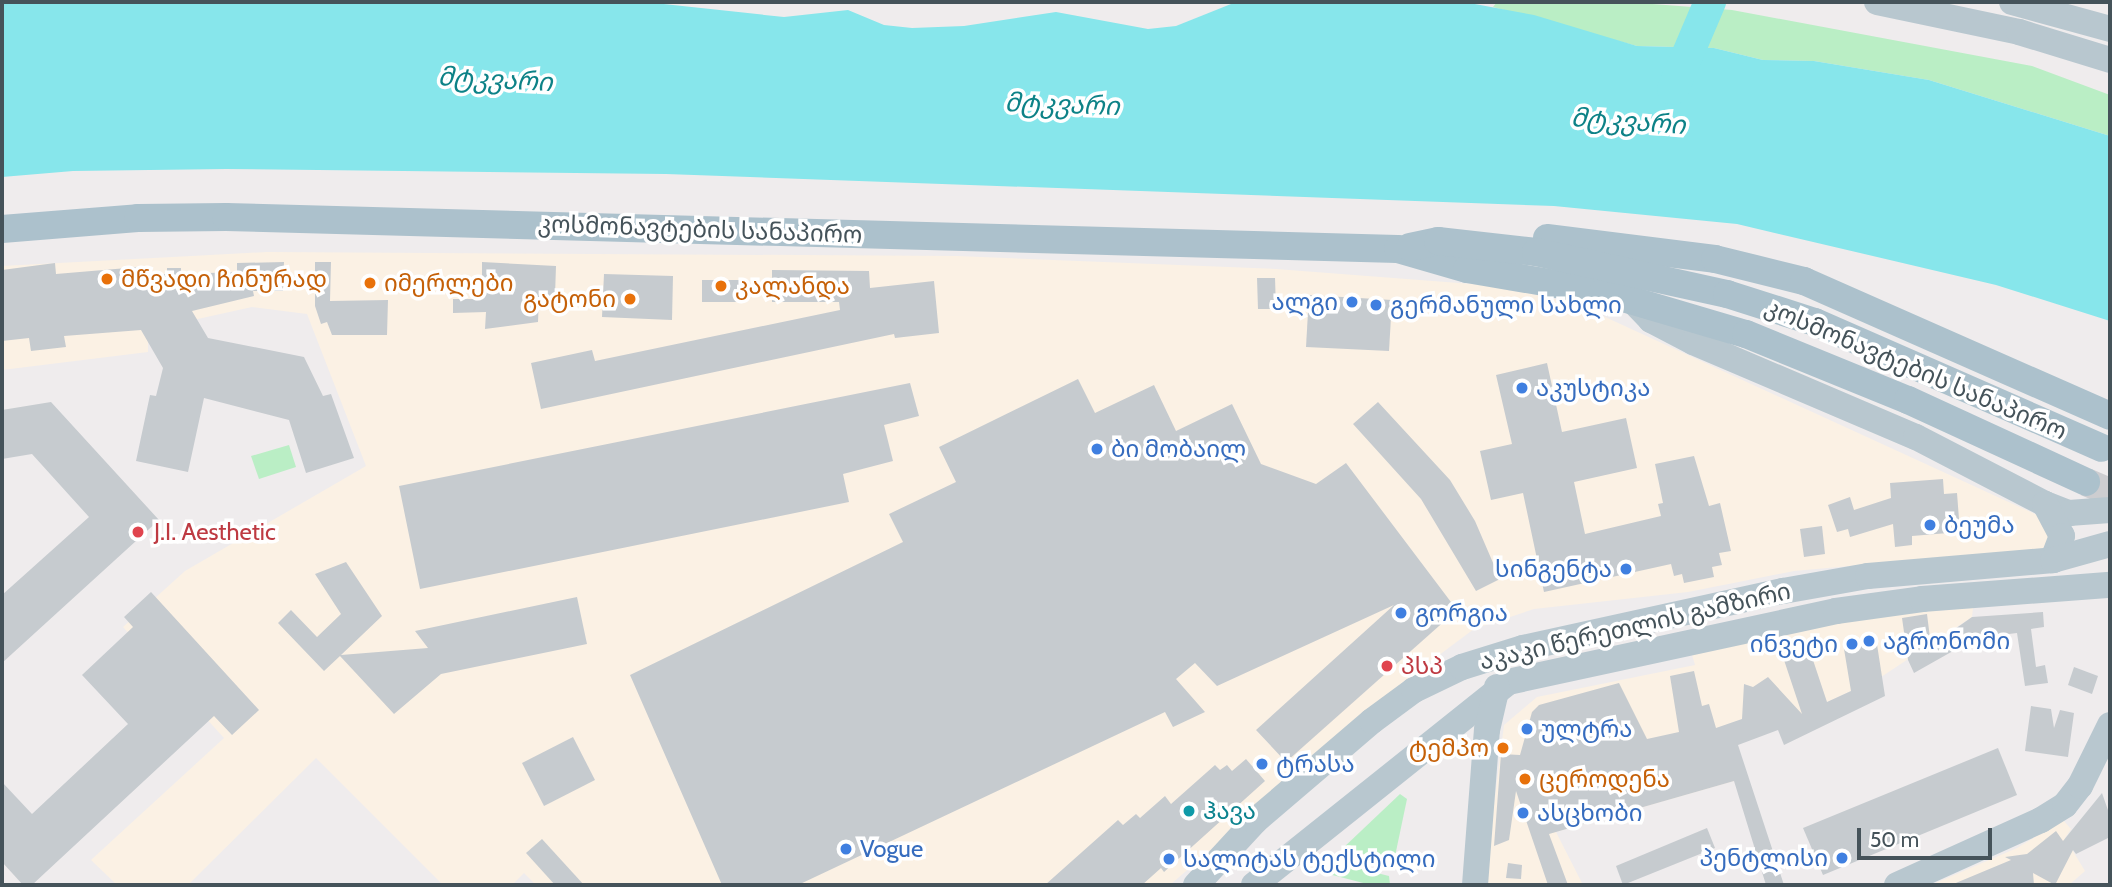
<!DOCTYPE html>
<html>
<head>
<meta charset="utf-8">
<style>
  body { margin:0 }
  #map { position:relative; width:2112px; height:887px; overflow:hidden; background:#efeced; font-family:Cabin,"Noto Sans Georgian",sans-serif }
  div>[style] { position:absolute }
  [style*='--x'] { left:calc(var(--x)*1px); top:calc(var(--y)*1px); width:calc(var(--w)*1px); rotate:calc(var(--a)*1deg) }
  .commercial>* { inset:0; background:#fbf1e4 }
  .green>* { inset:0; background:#baeec5 }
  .water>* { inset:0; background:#87e6eb }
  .river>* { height:32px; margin:-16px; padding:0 16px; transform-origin:16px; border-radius:16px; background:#87e6eb }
  .building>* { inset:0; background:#c6cbcf }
  .primary-tunnel>* { height:28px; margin-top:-14px; transform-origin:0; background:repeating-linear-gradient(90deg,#cdcdd0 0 28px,transparent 0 42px) }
  .secondary>* { height:26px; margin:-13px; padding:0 13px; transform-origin:13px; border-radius:13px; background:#b8c7cf }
  .primary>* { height:28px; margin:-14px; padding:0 14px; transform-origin:14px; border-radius:14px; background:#acc1cc }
  .dots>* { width:19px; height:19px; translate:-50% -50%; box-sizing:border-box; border:4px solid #fff; border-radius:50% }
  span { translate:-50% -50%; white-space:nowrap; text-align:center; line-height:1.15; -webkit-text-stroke:7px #fff; paint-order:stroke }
  .street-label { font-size:24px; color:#45535a }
  .food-label { font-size:24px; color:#c56008 }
  .left { translate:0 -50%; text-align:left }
  .right { translate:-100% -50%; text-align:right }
  .shop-label { font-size:24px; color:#366cbe }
  .health-label { font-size:24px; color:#be3a42 }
  .culture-label { font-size:24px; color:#0d838f }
  .water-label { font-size:26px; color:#0d8287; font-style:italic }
  .frame { position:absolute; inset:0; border:4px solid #45535a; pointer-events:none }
  .scale { position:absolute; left:1857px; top:828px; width:135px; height:32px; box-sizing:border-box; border:4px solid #45535a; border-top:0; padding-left:9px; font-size:21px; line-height:24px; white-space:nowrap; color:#45535a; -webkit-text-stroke:5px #fff; paint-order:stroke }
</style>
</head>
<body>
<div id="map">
  <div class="commercial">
    <div style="clip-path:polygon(267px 252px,957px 256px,1276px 269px,1498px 286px,1579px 305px,2037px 515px,2050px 530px,2050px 544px,2041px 549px,1794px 571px,1688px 592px,1534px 609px,1474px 629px,1403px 682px,1170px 885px,536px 885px,524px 873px,512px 885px,443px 885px,316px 758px,188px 885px,117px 885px,91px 860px,224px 738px,123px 627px,185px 571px,366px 466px,307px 314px,252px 307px,148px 330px,148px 352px,2px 370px,2px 266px)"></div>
    <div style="clip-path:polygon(1973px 608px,1972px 617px,1881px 677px,1797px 716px,1791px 702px,1717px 728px,1734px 781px,1556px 832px,1583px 885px,1484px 885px,1504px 725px,1537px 697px,1695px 665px,1692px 655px,1865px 616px)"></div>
    <div style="clip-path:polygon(2063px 820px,2071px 829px,2065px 838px,2085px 871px,2069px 885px,1931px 885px,2017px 848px)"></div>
  </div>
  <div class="green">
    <div style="clip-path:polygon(1497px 2px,1626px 2px,1732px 10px,2032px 66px,2110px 95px,2110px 136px,1929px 80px,1814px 61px,1763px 60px,1714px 48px,1637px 46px,1493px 7px)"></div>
    <div style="clip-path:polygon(289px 445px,296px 467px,259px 479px,251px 456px)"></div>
    <div style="clip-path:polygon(1400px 794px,1407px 799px,1394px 861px,1342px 849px)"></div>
    <div style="clip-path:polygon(1321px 859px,1389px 876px,1390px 885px,1371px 885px,1317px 871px)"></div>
  </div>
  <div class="water">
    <div style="clip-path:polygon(2px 2px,645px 2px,784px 17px,848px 10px,884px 25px,912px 28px,964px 26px,1056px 12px,1148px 29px,1176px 26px,1236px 2px,1464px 2px,1534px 15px,1637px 46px,1714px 48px,1763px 60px,1814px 61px,1929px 80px,2110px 136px,2110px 321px,1996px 285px,1737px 224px,1554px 206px,666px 174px,226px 169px,73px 171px,2px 177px)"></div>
  </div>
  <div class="river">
    <div style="--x:1673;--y:89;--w:95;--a:-67"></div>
  </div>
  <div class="building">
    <div style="clip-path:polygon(284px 262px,283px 291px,253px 291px,254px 296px,192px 311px,208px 338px,304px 357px,323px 396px,331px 394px,354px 458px,306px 473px,289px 420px,204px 398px,188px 472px,136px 461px,150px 395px,156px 396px,163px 368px,141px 330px,64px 336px,66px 347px,31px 351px,29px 338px,2px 341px,2px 270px,55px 263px,56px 274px,139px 267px,140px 274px,167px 274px,167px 268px,181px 268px,181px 274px,237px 272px,237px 263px)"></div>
    <div style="clip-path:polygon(315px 262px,331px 262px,330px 301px,388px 300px,387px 335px,332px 335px,327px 322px,321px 324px,315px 306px)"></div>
    <div style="clip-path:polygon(482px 262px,556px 266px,555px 296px,539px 297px,538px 322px,485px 329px,486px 312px,453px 313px,453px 299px,482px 299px)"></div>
    <div style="clip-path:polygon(772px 270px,869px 271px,870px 288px,934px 281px,939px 333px,895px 338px,894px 334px,541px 409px,531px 363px,592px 350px,595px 361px,840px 310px,839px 302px,772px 302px)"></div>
    <div style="clip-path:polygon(604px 274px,673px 276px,672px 320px,602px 317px)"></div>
    <div style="clip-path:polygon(1257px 278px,1275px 278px,1276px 309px,1258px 309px)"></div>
    <div style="clip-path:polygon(702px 280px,741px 280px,741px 302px,702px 302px)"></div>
    <div style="clip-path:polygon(1309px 295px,1392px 300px,1389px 351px,1306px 347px)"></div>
    <div style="clip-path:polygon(1547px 363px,1562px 432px,1626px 418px,1637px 468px,1574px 482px,1585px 534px,1661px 516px,1658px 504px,1663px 503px,1655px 464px,1694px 456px,1709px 506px,1720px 503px,1731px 551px,1719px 553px,1722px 565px,1712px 567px,1714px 577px,1684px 583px,1682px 574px,1674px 576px,1671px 564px,1544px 592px,1523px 493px,1491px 500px,1480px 451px,1512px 444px,1496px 375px)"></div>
    <div style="clip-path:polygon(1078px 379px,1095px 413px,1154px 385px,1176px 431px,1232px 404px,1261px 464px,1316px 484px,1346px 463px,1457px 610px,1286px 762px,1256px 730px,1394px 605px,1217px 686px,1195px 663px,1176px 679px,1205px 712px,1173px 727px,1165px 712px,798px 885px,722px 885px,630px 675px,903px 542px,889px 514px,956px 482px,939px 447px)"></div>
    <div style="clip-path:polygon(910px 383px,919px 416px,884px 425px,893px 461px,843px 474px,849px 502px,420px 589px,399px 486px)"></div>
    <div style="clip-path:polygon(51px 402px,159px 520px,2px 663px,2px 595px,89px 517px,32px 454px,2px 459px,2px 410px)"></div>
    <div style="clip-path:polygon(1378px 402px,1450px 480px,1475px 521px,1500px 579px,1476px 591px,1421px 499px,1353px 424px)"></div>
    <div style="clip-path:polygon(1943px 479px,1944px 494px,1957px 493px,1960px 532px,1912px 536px,1912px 545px,1895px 547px,1893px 524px,1850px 537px,1848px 529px,1837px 532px,1828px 505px,1850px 497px,1854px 510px,1891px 498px,1890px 483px)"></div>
    <div style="clip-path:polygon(1822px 526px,1825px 554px,1804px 557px,1800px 529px)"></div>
    <div style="clip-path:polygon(346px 562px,382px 616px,341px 655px,428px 648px,415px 631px,577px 597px,587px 644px,441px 674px,394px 714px,340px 656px,324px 671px,278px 623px,291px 610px,317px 637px,341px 614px,315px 574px)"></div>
    <div style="clip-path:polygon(151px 592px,259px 710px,232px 735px,214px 716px,32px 885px,23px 885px,2px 862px,2px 782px,32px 814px,128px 724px,82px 675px,133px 627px,124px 617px)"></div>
    <div style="clip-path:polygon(2043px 612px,2044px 627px,2031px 629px,2036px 667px,2045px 665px,2048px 683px,2025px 686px,2017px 633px,1976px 638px,1914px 673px,1908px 660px,1902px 618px,1927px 614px,1931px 646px,1972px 617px)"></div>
    <div style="clip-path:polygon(1876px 638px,1885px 696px,1784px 745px,1778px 730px,1738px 745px,1784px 885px,1766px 885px,1734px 781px,1549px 834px,1568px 885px,1548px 885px,1516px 791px,1509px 840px,1494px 846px,1501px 754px,1520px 755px,1532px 712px,1539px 705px,1619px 683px,1647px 739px,1679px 732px,1670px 676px,1694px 671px,1702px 706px,1709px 704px,1716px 728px,1742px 719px,1744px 684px,1753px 687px,1768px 677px,1802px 714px,1780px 648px,1806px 639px,1827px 702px,1851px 691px,1843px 643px)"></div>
    <div style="clip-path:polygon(2074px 667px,2098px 676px,2092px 694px,2068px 685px)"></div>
    <div style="clip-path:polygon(2031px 706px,2051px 709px,2054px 728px,2060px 710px,2074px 713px,2068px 757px,2025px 751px)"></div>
    <div style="clip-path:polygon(573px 737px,595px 780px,544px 806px,522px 763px)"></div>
    <div style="clip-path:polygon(1998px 748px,2017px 795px,1823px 875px,1803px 828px)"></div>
    <div style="clip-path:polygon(1246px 759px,1265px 781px,1164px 872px,1161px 868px,1142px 885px,1045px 885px,1118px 820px,1123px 825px,1136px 814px,1140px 818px,1165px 796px,1171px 804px,1215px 765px,1220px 770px,1227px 765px,1232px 771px)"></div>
    <div style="clip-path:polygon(2102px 793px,2110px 816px,2110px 837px,2076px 854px,2073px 850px,2055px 885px,2033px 873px,2034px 885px,1951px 885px,2011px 860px,2005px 857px,2027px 854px,2056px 831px,2063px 841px)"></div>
    <div style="clip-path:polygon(1707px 828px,1715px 848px,1623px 885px,1616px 866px)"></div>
    <div style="clip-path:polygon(542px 839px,584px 885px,555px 885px,526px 853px)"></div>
    <div style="clip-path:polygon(1508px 863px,1522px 865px,1521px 879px,1506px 878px)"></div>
  </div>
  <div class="primary-tunnel">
    <div style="--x:2086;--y:482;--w:26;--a:23"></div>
  </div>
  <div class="secondary">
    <div style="--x:1877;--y:2;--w:145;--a:11.9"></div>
    <div style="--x:2019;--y:32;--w:95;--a:17.1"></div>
    <div style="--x:2012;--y:2;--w:102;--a:15.4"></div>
    <div style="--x:1631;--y:299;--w:29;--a:46"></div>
    <div style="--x:1651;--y:320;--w:47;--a:27.6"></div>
    <div style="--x:1693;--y:342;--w:242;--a:23.1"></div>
    <div style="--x:1916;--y:437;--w:145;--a:27.4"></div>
    <div style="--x:2045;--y:504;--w:26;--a:21"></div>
    <div style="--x:2069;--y:513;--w:41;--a:-4.2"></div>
    <div style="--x:2045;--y:504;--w:36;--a:62"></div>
    <div style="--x:2062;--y:536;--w:26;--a:111"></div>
    <div style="--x:1196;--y:885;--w:87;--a:-47.3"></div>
    <div style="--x:1255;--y:821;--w:154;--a:-40.5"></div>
    <div style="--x:1372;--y:721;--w:52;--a:-36.4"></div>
    <div style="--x:1414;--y:690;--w:53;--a:-25.6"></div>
    <div style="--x:1462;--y:667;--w:64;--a:-17.3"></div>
    <div style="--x:1523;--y:648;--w:266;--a:-12.4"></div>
    <div style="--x:1783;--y:591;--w:86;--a:-10"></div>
    <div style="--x:1868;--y:576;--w:186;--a:-4.9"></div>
    <div style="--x:2053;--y:560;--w:59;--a:-15.7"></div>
    <div style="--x:1254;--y:885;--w:325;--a:-38.6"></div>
    <div style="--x:1508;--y:682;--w:336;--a:-12.2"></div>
    <div style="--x:1836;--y:611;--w:87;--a:-7.9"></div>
    <div style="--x:1922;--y:599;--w:189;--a:-4.3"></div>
    <div style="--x:1475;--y:885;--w:155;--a:-85.6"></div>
    <div style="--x:1487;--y:730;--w:44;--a:-76.9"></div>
    <div style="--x:1897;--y:885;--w:158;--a:-24.3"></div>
    <div style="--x:2041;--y:820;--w:28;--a:-32"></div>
    <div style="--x:2065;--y:805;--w:24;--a:-52"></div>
    <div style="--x:2080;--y:786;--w:68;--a:-63.8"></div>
  </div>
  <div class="primary">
    <div style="--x:2;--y:229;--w:136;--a:-4.6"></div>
    <div style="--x:138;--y:218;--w:88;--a:-0.7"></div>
    <div style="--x:226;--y:217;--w:1172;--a:1.56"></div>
    <div style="--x:1398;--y:249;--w:72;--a:16.2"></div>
    <div style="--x:1467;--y:269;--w:138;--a:9.6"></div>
    <div style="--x:1603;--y:292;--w:149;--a:16.4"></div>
    <div style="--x:1746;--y:334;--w:175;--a:22.2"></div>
    <div style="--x:1908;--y:400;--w:196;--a:24.7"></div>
    <div style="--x:1547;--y:238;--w:169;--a:7.1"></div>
    <div style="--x:1715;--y:259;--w:92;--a:13.9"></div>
    <div style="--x:1804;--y:281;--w:334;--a:23.8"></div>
    <div style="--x:1410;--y:247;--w:29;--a:-12"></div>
    <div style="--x:1438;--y:241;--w:99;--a:6.4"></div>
    <div style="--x:1536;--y:252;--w:196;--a:12.4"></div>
    <div style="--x:1727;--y:294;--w:92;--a:17.7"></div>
    <div style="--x:1815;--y:322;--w:313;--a:23.7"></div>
  </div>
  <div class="dots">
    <div style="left:107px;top:279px;background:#e8710a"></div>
    <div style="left:370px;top:283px;background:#e8710a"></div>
    <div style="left:721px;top:286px;background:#e8710a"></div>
    <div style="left:630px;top:299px;background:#e8710a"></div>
    <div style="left:1352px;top:302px;background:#3f7fe0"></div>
    <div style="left:1376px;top:305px;background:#3f7fe0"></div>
    <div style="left:1522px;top:388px;background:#3f7fe0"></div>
    <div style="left:1097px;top:449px;background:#3f7fe0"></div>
    <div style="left:1930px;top:525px;background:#3f7fe0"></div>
    <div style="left:138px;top:532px;background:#e0444e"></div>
    <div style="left:1626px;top:569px;background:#3f7fe0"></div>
    <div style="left:1401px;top:613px;background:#3f7fe0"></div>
    <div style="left:1869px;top:641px;background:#3f7fe0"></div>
    <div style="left:1852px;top:644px;background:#3f7fe0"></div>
    <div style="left:1387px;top:666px;background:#e0444e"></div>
    <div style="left:1527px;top:729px;background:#3f7fe0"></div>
    <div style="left:1503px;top:748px;background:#e8710a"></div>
    <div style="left:1262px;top:764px;background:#3f7fe0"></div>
    <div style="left:1525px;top:779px;background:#e8710a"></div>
    <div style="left:1189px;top:811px;background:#0f9aa8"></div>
    <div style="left:1523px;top:813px;background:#3f7fe0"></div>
    <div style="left:846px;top:849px;background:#3f7fe0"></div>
    <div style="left:1842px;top:858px;background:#3f7fe0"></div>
    <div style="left:1169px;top:859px;background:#3f7fe0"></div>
  </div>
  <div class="street-label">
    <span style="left:700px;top:229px;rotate:2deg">კოსმონავტების სანაპირო</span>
    <span style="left:1916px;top:369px;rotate:23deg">კოსმონავტების სანაპირო</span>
    <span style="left:1635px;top:626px;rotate:-13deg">აკაკი წერეთლის გამზირი</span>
  </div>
  <div class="food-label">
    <span class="left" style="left:121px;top:279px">მწვადი ჩინურად</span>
    <span class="left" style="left:384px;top:283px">იმერლები</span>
    <span class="left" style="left:735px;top:286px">კალანდა</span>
    <span class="right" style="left:616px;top:299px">გატონი</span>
    <span class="right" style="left:1489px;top:748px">ტემპო</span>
    <span class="left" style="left:1539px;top:779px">ცეროდენა</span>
  </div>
  <div class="shop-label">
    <span class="right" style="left:1338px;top:302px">ალგი</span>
    <span class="left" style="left:1390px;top:305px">გერმანული სახლი</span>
    <span class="left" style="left:1536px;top:388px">აკუსტიკა</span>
    <span class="left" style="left:1111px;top:449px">ბი მობაილ</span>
    <span class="left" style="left:1944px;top:525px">ბეუმა</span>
    <span class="right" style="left:1612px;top:569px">სინგენტა</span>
    <span class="left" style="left:1415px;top:613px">გორგია</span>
    <span class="left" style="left:1883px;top:641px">აგრონომი</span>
    <span class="right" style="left:1838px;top:644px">ინვეტი</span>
    <span class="left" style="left:1541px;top:729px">ულტრა</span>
    <span class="left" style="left:1276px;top:764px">ტრასა</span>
    <span class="left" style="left:1537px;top:813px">ასცხობი</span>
    <span class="left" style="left:860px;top:849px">Vogue</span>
    <span class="right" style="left:1828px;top:858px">პენტლისი</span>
    <span class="left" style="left:1183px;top:859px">სალიტას ტექსტილი</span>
  </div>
  <div class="health-label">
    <span class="left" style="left:154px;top:532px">J.I. Aesthetic</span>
    <span class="left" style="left:1401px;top:666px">პსპ</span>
  </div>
  <div class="culture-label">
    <span class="left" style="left:1203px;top:811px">ჰავა</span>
  </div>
  <div class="water-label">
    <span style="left:495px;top:80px;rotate:3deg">მტკვარი</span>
    <span style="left:1062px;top:105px;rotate:2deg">მტკვარი</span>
    <span style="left:1628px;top:122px;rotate:4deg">მტკვარი</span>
  </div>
  <div class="frame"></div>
  <div class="scale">50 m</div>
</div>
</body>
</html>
